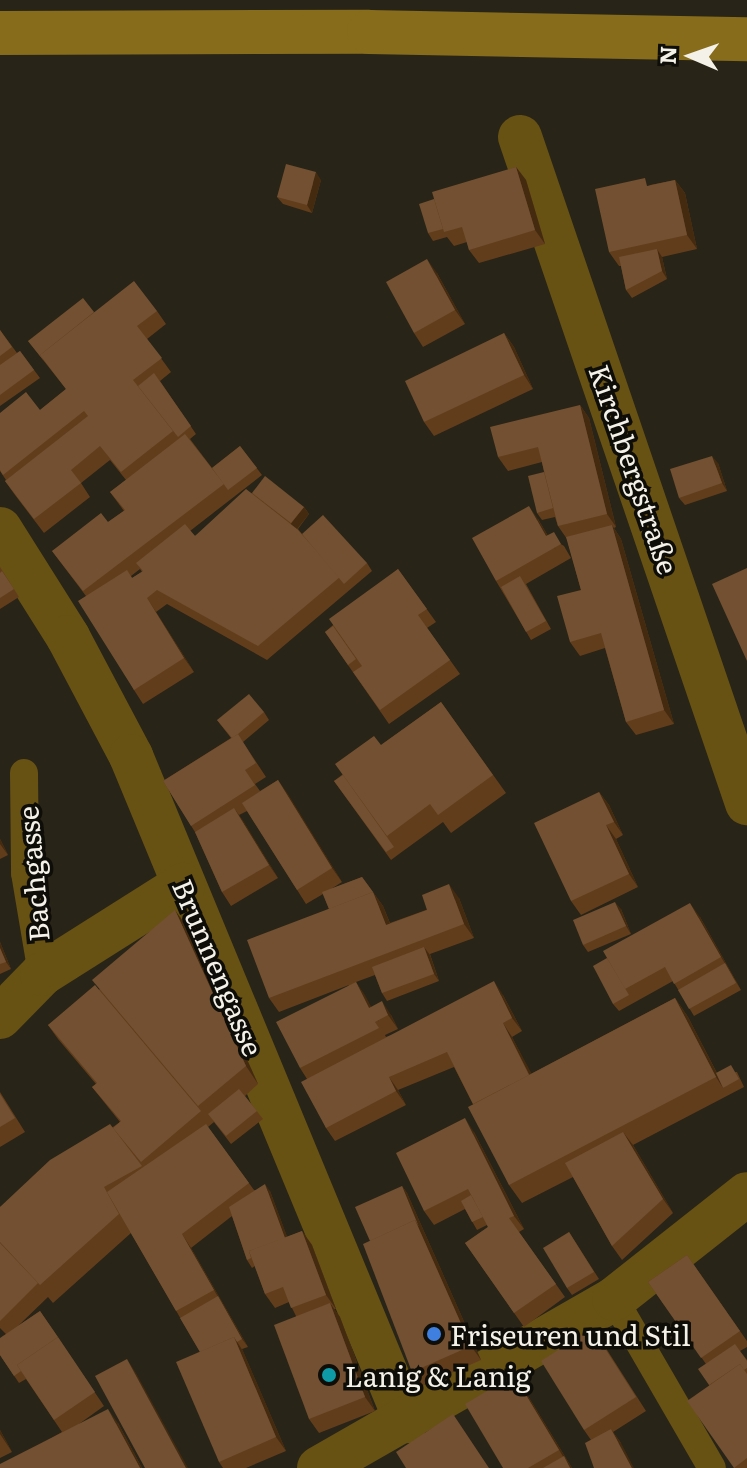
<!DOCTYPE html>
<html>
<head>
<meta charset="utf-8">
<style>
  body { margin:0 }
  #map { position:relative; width:747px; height:1468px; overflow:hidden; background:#282417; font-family:Literata,serif }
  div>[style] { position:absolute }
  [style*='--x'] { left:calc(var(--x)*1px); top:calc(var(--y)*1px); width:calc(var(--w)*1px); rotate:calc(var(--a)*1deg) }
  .lane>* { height:28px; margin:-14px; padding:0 14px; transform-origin:14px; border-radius:14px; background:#675213 }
  .street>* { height:44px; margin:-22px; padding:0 22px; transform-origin:22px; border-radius:22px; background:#675213 }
  .secondary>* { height:44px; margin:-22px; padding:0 22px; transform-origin:22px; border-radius:22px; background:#876c1c }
  .wall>* { inset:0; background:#623d1b }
  .shaded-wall>* { inset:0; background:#442b10 }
  .building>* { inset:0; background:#725031 }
  .dots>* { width:22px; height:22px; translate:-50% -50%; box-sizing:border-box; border:4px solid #0f0d08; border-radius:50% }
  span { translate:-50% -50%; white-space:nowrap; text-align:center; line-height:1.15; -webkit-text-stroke:7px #0f0d08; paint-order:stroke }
  .street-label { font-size:28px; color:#f3f1e8 }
  .poi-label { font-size:28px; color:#f3f1e8 }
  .left { translate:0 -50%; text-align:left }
  .north { position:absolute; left:651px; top:16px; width:80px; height:80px; -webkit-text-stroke:6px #0f0d08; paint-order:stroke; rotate:272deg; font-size:22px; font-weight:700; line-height:32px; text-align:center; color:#f3f1e8 }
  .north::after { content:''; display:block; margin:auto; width:28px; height:36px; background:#f3f1e8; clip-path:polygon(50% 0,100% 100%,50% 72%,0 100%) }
</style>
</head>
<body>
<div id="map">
  <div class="lane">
    <div style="--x:24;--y:773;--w:100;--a:89.4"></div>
    <div style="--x:25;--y:873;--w:102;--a:80.4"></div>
    <div style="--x:614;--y:1299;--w:195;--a:59.9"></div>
  </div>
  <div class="street">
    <div style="--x:520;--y:137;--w:704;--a:71.18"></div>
    <div style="--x:0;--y:529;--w:128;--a:57.8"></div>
    <div style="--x:68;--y:637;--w:135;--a:62.1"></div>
    <div style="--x:131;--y:756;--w:720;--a:67.53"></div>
    <div style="--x:0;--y:1017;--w:60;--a:-45.7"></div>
    <div style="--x:42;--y:974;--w:167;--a:-32.3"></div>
    <div style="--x:319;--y:1468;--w:340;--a:-29.8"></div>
    <div style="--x:614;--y:1299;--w:169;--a:-38.3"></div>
  </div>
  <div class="secondary">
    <div style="--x:0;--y:33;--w:369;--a:-0.2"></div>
    <div style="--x:369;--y:32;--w:378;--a:1.1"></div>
  </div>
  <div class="wall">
    <div style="clip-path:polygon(516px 167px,526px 180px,545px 244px,479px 263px,469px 250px,467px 242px,454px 246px,447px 237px,433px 241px,428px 233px,434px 199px)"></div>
    <div style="clip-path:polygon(321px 180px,312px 213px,283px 204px,277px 197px)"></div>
    <div style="clip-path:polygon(675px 180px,685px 193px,697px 249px,662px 257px,667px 279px,632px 298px,626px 290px,621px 266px,619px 266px,609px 252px,650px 185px)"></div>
    <div style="clip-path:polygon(437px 273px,465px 324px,423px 347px,414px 333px)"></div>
    <div style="clip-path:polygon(evenodd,157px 311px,166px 324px,147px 339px,171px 372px,160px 381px,196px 434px,190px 439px,212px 468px,240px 446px,262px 475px,190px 531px,195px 536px,252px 493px,304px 507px,309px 514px,298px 529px,302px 534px,367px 563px,372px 571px,267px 660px,167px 604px,156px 612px,194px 672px,143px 704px,134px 690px,86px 596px,52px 551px,108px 522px,124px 511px,110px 492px,126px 480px,110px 460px,81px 483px,90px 497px,44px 533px,15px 495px,5px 481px,6px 480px,0 471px,0 413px,40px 410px,66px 389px,28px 341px,94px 312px,157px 311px,140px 569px,142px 572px,132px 578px,131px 576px,140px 569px)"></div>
    <div style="clip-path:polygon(0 330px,17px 353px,20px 351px,40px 378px,0 406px)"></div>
    <div style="clip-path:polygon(504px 333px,514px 347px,533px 389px,434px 436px,424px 422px)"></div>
    <div style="clip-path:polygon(580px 405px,589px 418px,616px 527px,614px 528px,621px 539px,674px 724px,636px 735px,626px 722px,605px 648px,580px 656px,570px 642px,581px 590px,567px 539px,558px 526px,555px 517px,542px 520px,537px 513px,544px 472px,542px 462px,508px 471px,498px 457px)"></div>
    <div style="clip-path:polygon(718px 463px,727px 491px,685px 505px,679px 498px)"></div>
    <div style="clip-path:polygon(538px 519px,548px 536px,564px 546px,571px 558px,526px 584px,551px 629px,531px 640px,496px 581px)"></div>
    <div style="clip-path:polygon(0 567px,19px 597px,0 609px)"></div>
    <div style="clip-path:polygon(398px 569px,436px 622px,427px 628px,460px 674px,389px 724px,325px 632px)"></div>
    <div style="clip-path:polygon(441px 702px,506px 793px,451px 833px,443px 822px,399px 854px,398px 852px,399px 854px,391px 860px,334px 781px,381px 745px)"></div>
    <div style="clip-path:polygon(264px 712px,269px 720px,243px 742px,266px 777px,255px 784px,260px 791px,278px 780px,342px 882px,331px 889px,362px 877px,383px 906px,390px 923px,459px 898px,474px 938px,430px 954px,439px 981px,387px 1001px,382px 993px,375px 975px,356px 982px,371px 1007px,391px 1015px,398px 1029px,385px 1035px,386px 1037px,503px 995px,522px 1031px,512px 1037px,531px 1074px,675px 998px,688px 1017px,717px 1073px,737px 1072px,744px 1087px,633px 1145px,673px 1213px,622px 1260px,612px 1246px,573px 1177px,522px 1203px,509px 1185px,473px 1104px,454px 1067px,398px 1090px,406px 1105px,335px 1141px,326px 1128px,307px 1079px,300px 1068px,349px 985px,279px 1012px,269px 998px,329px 909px,323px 894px,306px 904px,247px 811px,239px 815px,278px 878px,231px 906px,222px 892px,195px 832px,163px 781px,231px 738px,217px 720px)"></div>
    <div style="clip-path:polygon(599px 792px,609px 805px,623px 835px,616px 839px,638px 887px,581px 915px,571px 901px)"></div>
    <div style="clip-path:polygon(0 839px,8px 855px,0 859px)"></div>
    <div style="clip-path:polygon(621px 909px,631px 934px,588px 952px,583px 945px)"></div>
    <div style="clip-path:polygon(700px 917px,741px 990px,694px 1016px,673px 981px,619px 1011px,613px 1004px,607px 958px)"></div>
    <div style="clip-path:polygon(188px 928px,258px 1084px,245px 1096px,263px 1119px,231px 1144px,214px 1122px,208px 1127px,254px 1190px,270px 1191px,287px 1237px,302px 1231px,312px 1245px,336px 1309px,334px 1309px,340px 1317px,375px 1411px,319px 1433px,309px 1419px,296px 1316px,289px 1302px,275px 1308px,265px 1294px,255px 1266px,252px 1268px,247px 1260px,232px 1216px,191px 1248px,248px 1347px,242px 1349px,286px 1451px,246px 1468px,223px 1468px,219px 1462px,200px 1352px,131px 1233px,53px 1303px,48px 1297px,18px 1326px,40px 1311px,104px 1406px,79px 1424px,118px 1423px,142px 1468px,0 1468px,62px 1432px,26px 1379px,19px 1383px,0 1355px,6px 1334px,0 1328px,0 1207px,120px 1122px,92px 1087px,96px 1084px,58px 1039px,48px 1025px)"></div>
    <div style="clip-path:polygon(0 942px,11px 969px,0 974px)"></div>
    <div style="clip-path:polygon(0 1092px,25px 1132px,0 1147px)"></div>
    <div style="clip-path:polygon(474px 1132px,524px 1229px,519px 1232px,565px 1297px,524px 1327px,465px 1243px,488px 1227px,487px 1225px,477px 1230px,465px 1209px,434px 1225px,424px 1211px)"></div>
    <div style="clip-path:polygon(402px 1186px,407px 1193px,481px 1360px,422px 1386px,412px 1372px,370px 1241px)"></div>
    <div style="clip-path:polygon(569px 1232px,599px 1279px,572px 1295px,567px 1288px)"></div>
    <div style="clip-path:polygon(687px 1255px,747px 1341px,747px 1347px,740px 1351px,747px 1360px,747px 1468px,734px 1468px,709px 1385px,706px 1364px,648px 1282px)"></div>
    <div style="clip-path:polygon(602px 1342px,646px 1411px,613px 1432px,621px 1443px,591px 1440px,584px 1430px)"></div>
    <div style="clip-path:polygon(523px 1388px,572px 1468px,503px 1468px)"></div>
    <div style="clip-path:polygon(0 1430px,12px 1452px,0 1458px)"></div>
  </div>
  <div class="shaded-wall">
    <div style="clip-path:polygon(516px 167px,526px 180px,545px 244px,535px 230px)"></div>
    <div style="clip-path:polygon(316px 172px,321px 180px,312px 213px,307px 205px)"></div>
    <div style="clip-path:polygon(675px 180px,685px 193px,697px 249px,687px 235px)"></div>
    <div style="clip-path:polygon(657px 249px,662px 257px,667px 279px,662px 271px)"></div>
    <div style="clip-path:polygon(427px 259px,437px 273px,465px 324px,455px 310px)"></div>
    <div style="clip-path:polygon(504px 333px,514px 347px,533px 389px,524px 375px)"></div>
    <div style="clip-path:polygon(580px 405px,589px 418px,616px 527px,607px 514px)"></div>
    <div style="clip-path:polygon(712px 456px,718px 463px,727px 491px,722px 483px)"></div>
    <div style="clip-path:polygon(529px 506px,538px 519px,556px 550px,546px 536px)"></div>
    <div style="clip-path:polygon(304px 507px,309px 514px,294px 533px,289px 526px)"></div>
    <div style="clip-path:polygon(612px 525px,621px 539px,674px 724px,664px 710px)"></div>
    <div style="clip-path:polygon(147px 598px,156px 612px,194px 672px,184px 658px)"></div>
    <div style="clip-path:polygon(278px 780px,288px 794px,342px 882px,332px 868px)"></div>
    <div style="clip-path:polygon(599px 792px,609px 805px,623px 835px,614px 822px)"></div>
    <div style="clip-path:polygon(234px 808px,244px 822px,278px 878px,269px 865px)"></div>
    <div style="clip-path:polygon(606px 825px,616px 839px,638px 887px,629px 874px)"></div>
    <div style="clip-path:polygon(0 839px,8px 855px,0 844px)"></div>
    <div style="clip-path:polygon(449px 884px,459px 898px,474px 938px,464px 924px)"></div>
    <div style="clip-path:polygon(373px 892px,383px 906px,396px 939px,386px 925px)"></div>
    <div style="clip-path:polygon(615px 902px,621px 909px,631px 934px,626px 926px)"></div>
    <div style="clip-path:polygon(690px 903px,700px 917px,741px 990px,721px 957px)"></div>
    <div style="clip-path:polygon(175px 910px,188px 928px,258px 1084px,246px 1066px)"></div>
    <div style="clip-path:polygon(0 942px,11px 969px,6px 962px,0 948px)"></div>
    <div style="clip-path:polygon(424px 947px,430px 955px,439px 981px,434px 974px)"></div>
    <div style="clip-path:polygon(494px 981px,503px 995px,522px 1031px,512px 1018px)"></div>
    <div style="clip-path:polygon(356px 982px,365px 995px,379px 1022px,369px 1008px)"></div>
    <div style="clip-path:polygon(675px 998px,688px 1017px,724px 1087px,723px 1088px,716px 1077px)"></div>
    <div style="clip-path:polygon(382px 1001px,391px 1015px,398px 1029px,388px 1015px)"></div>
    <div style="clip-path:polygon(503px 1023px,512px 1037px,542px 1093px,532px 1080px)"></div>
    <div style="clip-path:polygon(389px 1077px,398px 1090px,406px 1105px,396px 1091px)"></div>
    <div style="clip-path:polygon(465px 1118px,474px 1132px,524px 1229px,514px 1216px)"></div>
    <div style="clip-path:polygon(623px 1132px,633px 1145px,673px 1213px,663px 1199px)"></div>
    <div style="clip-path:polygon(265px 1184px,270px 1191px,293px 1252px,287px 1244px)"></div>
    <div style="clip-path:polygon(402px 1186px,407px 1193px,481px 1360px,471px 1346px,415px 1220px)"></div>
    <div style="clip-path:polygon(302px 1231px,312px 1245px,336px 1309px,326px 1295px)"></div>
    <div style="clip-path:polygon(182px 1234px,191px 1248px,248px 1347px,242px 1339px)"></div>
    <div style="clip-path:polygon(330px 1303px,340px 1317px,375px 1411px,365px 1397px)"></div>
    <div style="clip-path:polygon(234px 1337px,243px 1351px,286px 1451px,276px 1437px)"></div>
    <div style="clip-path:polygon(127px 1359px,136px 1373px,188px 1468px,186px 1468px)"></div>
    <div style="clip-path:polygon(514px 1375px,523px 1388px,572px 1468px,570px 1468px)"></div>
    <div style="clip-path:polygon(108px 1409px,118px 1423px,142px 1468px,140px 1468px)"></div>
    <div style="clip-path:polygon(611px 1429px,621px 1443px,634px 1468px,632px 1468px)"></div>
    <div style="clip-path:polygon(0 1430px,12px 1452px,0 1434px)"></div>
  </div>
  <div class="building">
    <div style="clip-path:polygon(286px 164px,316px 172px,307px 205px,277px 197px)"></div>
    <div style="clip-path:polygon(516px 167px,535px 230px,469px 250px,462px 227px,444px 232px,432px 192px)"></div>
    <div style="clip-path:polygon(645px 178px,647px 186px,675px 180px,687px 235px,609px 252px,595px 189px)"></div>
    <div style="clip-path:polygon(434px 199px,443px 229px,428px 233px,419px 204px)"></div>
    <div style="clip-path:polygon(657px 249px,662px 271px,626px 290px,619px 257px)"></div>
    <div style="clip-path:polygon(427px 259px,455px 310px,414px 333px,386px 282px)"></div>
    <div style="clip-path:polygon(134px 281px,157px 311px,137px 326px,162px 358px,133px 380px,173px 431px,121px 472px,100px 446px,71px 470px,81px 483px,34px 519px,5px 481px,88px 416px,84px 411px,3px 475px,0 470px,0 413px,26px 392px,40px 410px,66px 389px,40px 355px)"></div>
    <div style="clip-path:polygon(83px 298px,94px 312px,40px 355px,44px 361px,28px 341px)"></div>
    <div style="clip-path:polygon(0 330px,12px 347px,0 356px)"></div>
    <div style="clip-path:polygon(504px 333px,524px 375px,424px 422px,405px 381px)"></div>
    <div style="clip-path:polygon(20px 351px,34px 370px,0 395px,0 365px)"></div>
    <div style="clip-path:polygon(154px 373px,191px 426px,178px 437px,138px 386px)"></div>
    <div style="clip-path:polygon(580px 405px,607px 514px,558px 526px,538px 447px,498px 457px,490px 427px)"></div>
    <div style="clip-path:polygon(185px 434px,224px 484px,83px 591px,52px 551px,101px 513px,108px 522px,125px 510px,110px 492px)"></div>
    <div style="clip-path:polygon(240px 446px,257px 468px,228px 490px,212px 468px)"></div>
    <div style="clip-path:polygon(712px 456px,722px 483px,679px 498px,670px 469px)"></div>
    <div style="clip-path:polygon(544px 472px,553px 508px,537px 513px,528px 476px)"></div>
    <div style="clip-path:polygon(265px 476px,304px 507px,291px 523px,252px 493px)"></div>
    <div style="clip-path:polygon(246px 489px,297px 529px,340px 577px,258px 646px,157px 590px,147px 598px,184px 658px,134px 690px,78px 601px,127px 570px,132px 578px,143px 571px,136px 563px,185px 524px,195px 536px)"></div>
    <div style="clip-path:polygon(529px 506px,546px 536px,554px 532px,561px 544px,496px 581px,472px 538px)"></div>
    <div style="clip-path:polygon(323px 515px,367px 563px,344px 584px,302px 534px)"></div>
    <div style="clip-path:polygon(612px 525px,664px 710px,626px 722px,601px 633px,570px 642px,557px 596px,581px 590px,566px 537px)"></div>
    <div style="clip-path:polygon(747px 568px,747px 661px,712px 584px)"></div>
    <div style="clip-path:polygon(398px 569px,427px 609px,418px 615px,450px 660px,380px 710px,353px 672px,362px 666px,329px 619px)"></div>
    <div style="clip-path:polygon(2px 571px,14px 589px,0 598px,0 573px)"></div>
    <div style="clip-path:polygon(520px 576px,546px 621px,526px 632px,501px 587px)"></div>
    <div style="clip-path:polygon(333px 626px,356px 659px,348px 665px,325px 632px)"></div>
    <div style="clip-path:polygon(249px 694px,264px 712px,238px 734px,232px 738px,217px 720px)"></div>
    <div style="clip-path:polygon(441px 702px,493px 775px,438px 815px,430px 804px,387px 836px,335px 764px,374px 736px,381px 745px)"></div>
    <div style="clip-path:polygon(238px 734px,256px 763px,245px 770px,255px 785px,191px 826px,163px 781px)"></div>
    <div style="clip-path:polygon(343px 775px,394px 847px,386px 852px,334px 781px)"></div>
    <div style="clip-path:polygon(278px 780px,332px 868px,297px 890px,242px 803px)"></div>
    <div style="clip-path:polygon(599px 792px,614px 822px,606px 825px,629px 874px,571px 901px,534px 823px)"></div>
    <div style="clip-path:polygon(234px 808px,269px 865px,222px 892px,195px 832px)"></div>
    <div style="clip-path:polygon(362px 877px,373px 892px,329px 909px,322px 892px)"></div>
    <div style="clip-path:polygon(449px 884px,464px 924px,269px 998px,247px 940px,373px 892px,386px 925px,427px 910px,422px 895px)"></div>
    <div style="clip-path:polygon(615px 902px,626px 926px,583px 945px,573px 920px)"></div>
    <div style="clip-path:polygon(690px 903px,721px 957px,674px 984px,665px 967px,625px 989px,603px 951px)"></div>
    <div style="clip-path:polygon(175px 910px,246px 1066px,198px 1106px,92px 980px)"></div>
    <div style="clip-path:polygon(424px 947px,434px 974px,382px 993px,372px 967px)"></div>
    <div style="clip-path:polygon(0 948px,6px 962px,0 964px)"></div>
    <div style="clip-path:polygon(607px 958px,629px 995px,613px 1004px,593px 966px)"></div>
    <div style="clip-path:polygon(725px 963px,736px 983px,689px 1009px,678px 990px)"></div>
    <div style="clip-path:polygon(494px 981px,512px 1018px,503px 1023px,529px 1075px,473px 1104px,447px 1052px,389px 1077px,396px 1091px,326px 1128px,301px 1082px)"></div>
    <div style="clip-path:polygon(356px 982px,369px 1008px,382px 1001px,388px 1015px,375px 1022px,379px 1028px,300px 1068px,276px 1022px)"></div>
    <div style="clip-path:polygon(95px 985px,201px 1111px,141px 1162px,113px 1128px,121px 1121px,92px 1087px,97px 1083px,48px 1025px)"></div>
    <div style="clip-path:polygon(675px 998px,716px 1077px,509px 1185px,468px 1107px)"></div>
    <div style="clip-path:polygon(731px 1065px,739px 1079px,723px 1088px,716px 1073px)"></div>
    <div style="clip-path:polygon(239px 1089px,257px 1111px,226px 1136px,208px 1114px)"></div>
    <div style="clip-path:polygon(0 1094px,15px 1118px,0 1127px)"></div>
    <div style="clip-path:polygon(465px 1118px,514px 1216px,509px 1218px,556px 1284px,514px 1313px,465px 1243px,488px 1227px,468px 1189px,424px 1211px,396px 1153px)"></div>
    <div style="clip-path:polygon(110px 1124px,142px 1166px,104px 1187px,119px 1214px,40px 1285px,0 1242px,0 1207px,50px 1160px)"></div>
    <div style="clip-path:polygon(206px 1124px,249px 1183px,182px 1234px,214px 1290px,176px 1311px,107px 1192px)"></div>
    <div style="clip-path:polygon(623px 1132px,663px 1199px,612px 1246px,565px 1163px)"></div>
    <div style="clip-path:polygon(265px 1184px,285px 1238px,249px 1251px,251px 1258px,247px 1260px,229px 1207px)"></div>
    <div style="clip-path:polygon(402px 1186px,419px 1227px,415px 1220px,370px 1241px,355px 1207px)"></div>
    <div style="clip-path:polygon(471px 1195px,483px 1217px,472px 1222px,461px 1201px)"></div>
    <div style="clip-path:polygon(415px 1220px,471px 1346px,412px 1372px,363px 1244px)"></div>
    <div style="clip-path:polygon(302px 1231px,326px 1295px,291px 1308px,283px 1287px,265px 1294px,249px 1251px)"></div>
    <div style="clip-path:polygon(569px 1232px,594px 1272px,567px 1288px,543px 1248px)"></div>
    <div style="clip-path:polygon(0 1243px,38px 1283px,0 1321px)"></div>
    <div style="clip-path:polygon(687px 1255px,740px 1331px,701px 1358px,648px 1282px)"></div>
    <div style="clip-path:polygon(218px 1296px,242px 1339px,237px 1342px,234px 1337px,200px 1352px,180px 1318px)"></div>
    <div style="clip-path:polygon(330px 1303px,365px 1397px,309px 1419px,274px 1325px)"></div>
    <div style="clip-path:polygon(40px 1311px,58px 1337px,17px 1365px,21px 1371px,14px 1376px,0 1355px,0 1338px)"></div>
    <div style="clip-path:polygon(592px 1328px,636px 1397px,584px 1430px,541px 1361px)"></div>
    <div style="clip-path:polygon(58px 1337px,95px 1392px,54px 1420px,17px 1365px)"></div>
    <div style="clip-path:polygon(234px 1337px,276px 1437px,219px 1462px,176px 1362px)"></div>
    <div style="clip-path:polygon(735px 1344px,747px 1361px,747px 1368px,744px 1370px,740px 1364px,709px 1385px,698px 1369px)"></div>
    <div style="clip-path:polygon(127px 1359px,186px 1468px,145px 1468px,95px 1376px)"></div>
    <div style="clip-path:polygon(740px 1364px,747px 1374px,747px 1458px,734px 1468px,687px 1401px)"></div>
    <div style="clip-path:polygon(514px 1375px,559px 1450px,528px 1468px,503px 1468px,465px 1404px)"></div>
    <div style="clip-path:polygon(108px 1409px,140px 1468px,0 1468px,0 1464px)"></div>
    <div style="clip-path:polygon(453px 1414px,489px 1468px,406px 1468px,396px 1452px)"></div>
    <div style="clip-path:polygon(611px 1429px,632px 1468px,594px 1468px,585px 1443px)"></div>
    <div style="clip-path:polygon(564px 1456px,570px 1468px,543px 1468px)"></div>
  </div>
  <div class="dots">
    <div style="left:434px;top:1334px;background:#3f7fe0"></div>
    <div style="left:329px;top:1375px;background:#0f9aa8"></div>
  </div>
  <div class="street-label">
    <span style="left:635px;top:469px;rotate:71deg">Kirchbergstraße</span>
    <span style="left:32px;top:874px;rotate:-95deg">Bachgasse</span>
    <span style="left:219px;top:967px;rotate:67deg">Brunnengasse</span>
  </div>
  <div class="poi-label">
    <span class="left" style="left:450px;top:1334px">Friseuren und Stil</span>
    <span class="left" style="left:345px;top:1375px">Lanig &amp; Lanig</span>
  </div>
  <div class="north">N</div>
</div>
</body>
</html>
